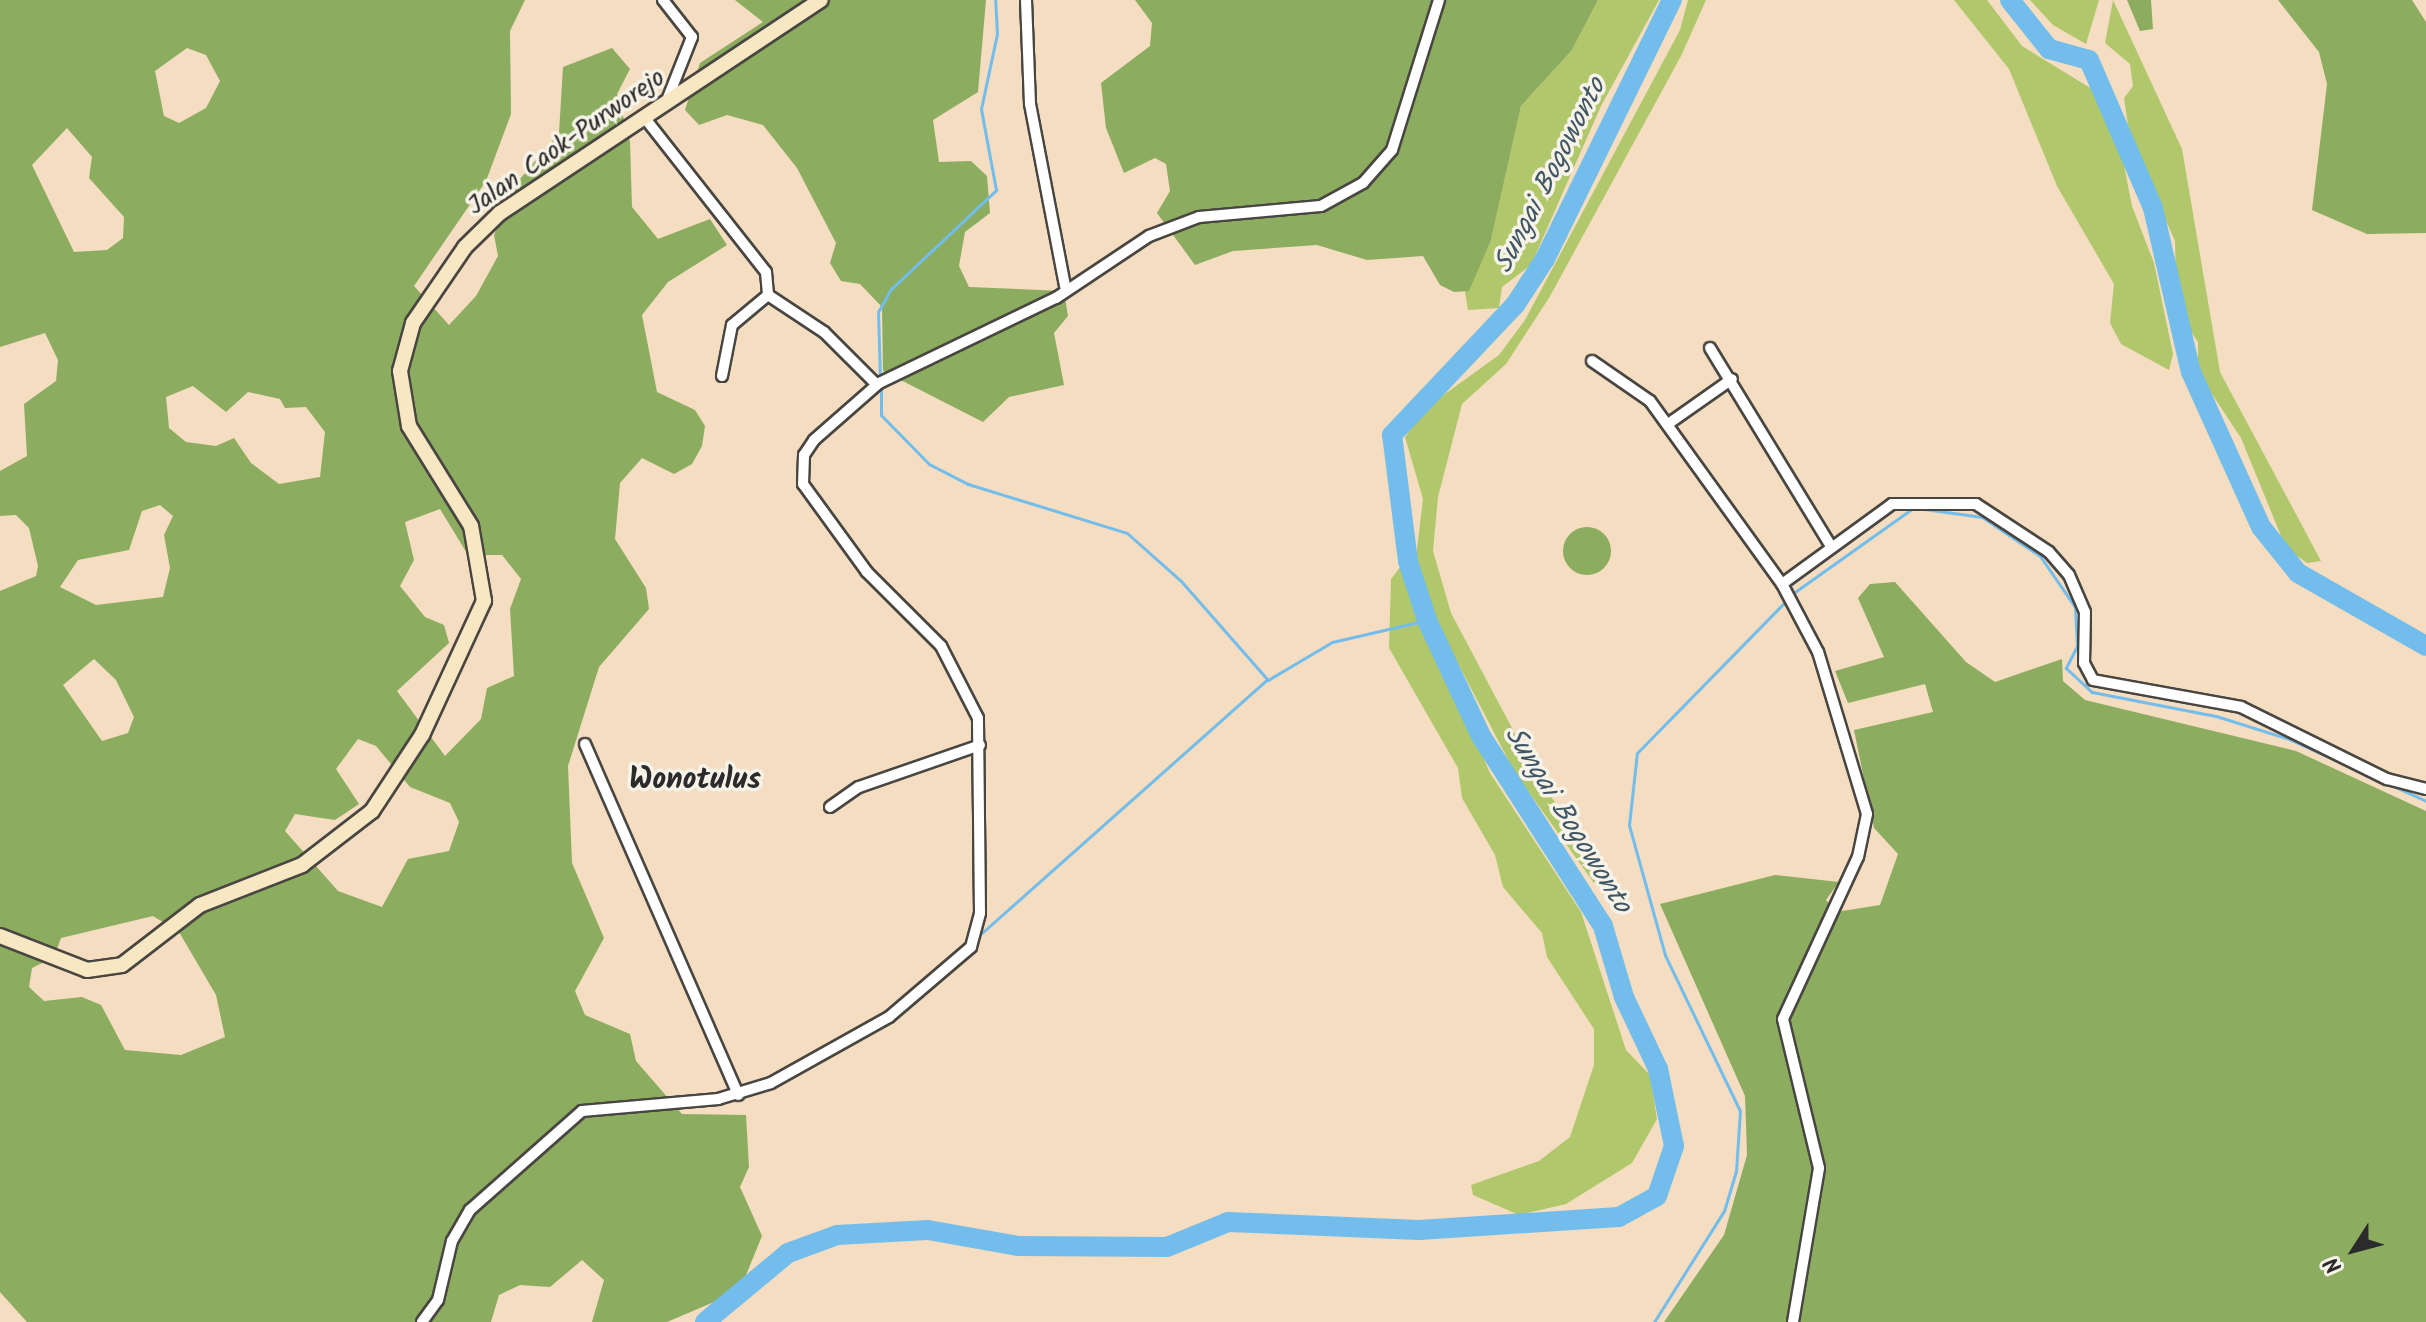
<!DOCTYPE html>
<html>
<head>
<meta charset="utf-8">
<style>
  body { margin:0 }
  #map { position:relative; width:2426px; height:1322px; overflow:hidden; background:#f4ddc0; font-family:Kalam,sans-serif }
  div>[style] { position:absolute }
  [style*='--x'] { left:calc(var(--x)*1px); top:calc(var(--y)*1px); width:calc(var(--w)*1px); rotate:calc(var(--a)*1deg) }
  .green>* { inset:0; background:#b1c76b }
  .forest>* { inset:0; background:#8cac5f }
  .round { border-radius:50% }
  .stream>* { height:3px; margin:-1.5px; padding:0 1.5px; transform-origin:1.5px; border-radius:1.5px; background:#73bdec }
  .river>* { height:20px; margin:-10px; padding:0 10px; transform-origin:10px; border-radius:10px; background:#73bdec }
  .roads { filter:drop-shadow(2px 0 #494641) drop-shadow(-2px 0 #494641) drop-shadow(0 2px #494641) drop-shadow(0 -2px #494641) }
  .street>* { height:10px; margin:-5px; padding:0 5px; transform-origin:5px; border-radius:5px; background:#fff }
  .secondary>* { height:14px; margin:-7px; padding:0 7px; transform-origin:7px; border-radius:7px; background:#f7e8c3 }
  span { translate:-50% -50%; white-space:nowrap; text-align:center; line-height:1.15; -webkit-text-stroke:7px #f7f3e8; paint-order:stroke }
  .street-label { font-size:26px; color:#2b2b2b }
  .water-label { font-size:28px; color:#415765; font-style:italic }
  .quarter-label { font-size:30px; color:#2b2b2b; font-weight:700 }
  .north { position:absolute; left:2314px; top:1210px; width:80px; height:80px; -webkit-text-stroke:6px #f7f3e8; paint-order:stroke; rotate:234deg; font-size:22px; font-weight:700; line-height:32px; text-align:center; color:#2b2b2b }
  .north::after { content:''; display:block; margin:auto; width:28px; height:36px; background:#2b2b2b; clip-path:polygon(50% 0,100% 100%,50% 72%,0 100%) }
</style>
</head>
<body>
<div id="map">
  <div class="green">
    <div style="clip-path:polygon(1598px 0,1659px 0,1601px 106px,1531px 265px,1502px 287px,1499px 308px,1468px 310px,1465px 292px,1491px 240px,1521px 106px,1572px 50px)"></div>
    <div style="clip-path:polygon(1688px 0,1706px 0,1681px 56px,1549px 298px,1506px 364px,1462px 404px,1438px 497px,1433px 551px,1451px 613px,1540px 781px,1591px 854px,1599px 875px,1594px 883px,1515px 773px,1436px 621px,1415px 566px,1423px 499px,1405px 437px,1431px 404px,1499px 355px,1525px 320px,1680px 30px)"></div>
    <div style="clip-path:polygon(1954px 0,1987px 0,2022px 46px,2092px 89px,2120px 145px,2132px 206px,2154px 263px,2173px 354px,2169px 370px,2121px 344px,2110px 323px,2114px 284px,2057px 186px,2009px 69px)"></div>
    <div style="clip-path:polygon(2030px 0,2099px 0,2086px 44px,2053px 25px)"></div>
    <div style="clip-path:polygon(2113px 0,2182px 149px,2220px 372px,2321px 561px,2307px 563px,2286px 548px,2241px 438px,2198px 373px,2198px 342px,2184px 322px,2176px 283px,2175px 241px,2130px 139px,2124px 98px,2133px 86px,2130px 64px,2105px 43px)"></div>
    <div style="clip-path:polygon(1401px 566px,1490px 773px,1581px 912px,1626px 1050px,1650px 1075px,1657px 1119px,1632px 1163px,1566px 1204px,1519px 1215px,1473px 1195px,1471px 1185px,1539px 1161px,1570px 1137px,1594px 1065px,1594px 1029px,1547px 957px,1542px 933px,1503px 887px,1495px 855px,1462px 798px,1458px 768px,1389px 648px,1391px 579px)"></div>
  </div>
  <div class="forest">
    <div style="clip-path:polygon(evenodd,0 0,525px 0,510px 31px,511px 114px,486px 181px,414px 286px,449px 325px,476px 296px,498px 256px,494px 235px,520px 179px,559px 133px,563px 67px,612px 48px,630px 69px,617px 94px,630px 142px,632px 207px,658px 239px,710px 219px,727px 245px,668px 282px,642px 315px,657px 392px,695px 410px,705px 426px,702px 446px,692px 464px,674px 474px,642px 458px,620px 483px,615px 539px,646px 588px,649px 609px,599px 667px,568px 766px,572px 863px,604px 938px,575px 991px,585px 1015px,630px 1034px,636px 1061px,682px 1114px,746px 1115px,749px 1167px,740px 1187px,762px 1236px,744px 1280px,714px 1302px,667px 1322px,592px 1322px,604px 1280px,582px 1260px,550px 1287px,520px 1285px,499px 1295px,491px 1322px,27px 1322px,0 1292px,0 591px,36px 576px,38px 566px,29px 528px,16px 515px,0 516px,0 471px,27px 456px,24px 404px,56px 381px,58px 360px,45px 333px,0 347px,0 0,187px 48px,206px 55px,220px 81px,206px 108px,179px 123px,164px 116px,155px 71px,187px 48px,0 0,67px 128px,92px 157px,89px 178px,124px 217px,123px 238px,107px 250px,74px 252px,32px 165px,67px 128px,0 0,193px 386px,226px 412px,248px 392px,280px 399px,285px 408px,306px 407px,325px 432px,320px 477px,279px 484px,251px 463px,234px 438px,216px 446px,186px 442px,169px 428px,166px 397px,193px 386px,0 0,160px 505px,173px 516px,164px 535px,170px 568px,163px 597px,96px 605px,60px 587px,78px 560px,129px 550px,142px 511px,160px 505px,0 0,440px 509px,468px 555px,502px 555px,521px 579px,510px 609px,514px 676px,487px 688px,481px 719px,445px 756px,397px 691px,449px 643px,444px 625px,425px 617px,400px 586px,414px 560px,405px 522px,440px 509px,0 0,94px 659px,116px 680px,134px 717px,128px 733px,102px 741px,63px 685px,94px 659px,0 0,358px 739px,376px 746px,410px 787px,450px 803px,459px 822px,449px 851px,408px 859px,382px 907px,338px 891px,285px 831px,295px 814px,335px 820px,359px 804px,336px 769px,358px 739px,0 0,153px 916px,179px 932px,216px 995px,225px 1037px,181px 1055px,125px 1050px,101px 1005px,82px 997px,44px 1001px,29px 987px,32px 968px,54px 957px,61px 938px,153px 916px)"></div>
    <div style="clip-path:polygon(735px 0,986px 0,978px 92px,933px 120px,939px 162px,971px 161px,987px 176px,990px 213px,965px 232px,959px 266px,969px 287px,1064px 291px,1068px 316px,1054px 333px,1064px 385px,1009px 397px,983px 422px,883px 371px,882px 307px,860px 284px,841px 281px,830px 263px,836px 243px,797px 168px,763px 125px,727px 115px,699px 125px,685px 110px,700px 63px,763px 22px)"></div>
    <div style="clip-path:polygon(1135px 0,1598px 0,1572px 50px,1521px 106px,1491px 240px,1469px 291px,1454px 292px,1440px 285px,1423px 256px,1367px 260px,1317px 245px,1233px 251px,1195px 265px,1157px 213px,1170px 191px,1166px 164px,1155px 158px,1124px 173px,1106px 128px,1101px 83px,1150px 46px,1152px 23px)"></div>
    <div style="clip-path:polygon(2127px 0,2151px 0,2153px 29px,2140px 31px)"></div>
    <div style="clip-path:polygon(2278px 0,2412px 0,2426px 22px,2426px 233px,2367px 234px,2312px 210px,2327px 84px,2319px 52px)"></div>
    <div class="round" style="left:1563px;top:527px;width:48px;height:48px"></div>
    <div style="clip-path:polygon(1895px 582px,1966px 662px,1995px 682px,2062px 659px,2063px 681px,2085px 700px,2296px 751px,2426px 811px,2426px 1322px,1664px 1322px,1724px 1235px,1747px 1155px,1745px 1096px,1660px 904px,1775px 875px,1839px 882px,1826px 900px,1836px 912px,1880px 905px,1898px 854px,1874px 828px,1854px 730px,1933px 712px,1925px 684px,1848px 703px,1835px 671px,1884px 657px,1858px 598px,1870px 584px)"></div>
  </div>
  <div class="stream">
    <div style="--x:880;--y:379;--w:67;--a:-91.7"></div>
    <div style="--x:878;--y:312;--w:25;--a:-61"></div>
    <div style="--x:890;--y:290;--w:146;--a:-43.3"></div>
    <div style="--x:996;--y:190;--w:82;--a:-100.5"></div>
    <div style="--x:981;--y:109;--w:77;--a:-78"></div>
    <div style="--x:997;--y:34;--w:34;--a:-93"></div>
    <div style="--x:881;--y:387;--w:28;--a:90"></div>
    <div style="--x:881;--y:415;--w:69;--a:45.6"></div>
    <div style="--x:929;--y:464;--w:44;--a:27.1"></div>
    <div style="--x:968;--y:484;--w:166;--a:17.1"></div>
    <div style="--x:1127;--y:533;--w:72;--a:41.6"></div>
    <div style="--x:1181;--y:581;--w:132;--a:48.7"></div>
    <div style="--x:1268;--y:680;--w:74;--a:-30.7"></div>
    <div style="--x:1332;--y:642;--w:98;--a:-13"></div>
    <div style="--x:1924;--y:509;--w:59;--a:7.9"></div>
    <div style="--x:1982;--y:517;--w:70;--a:33.9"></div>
    <div style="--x:2040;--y:556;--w:62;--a:55.5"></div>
    <div style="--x:2075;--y:607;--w:39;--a:87"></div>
    <div style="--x:2077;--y:646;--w:25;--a:117"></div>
    <div style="--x:2066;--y:668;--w:35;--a:43"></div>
    <div style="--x:2092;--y:692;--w:126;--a:11"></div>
    <div style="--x:2216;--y:716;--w:77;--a:17.5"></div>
    <div style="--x:2289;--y:739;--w:150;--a:24.3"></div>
    <div style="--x:1792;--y:594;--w:148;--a:-35.4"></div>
    <div style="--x:976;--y:938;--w:389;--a:-41.6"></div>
    <div style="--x:581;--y:1107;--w:52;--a:-5.5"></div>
    <div style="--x:502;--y:1175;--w:29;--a:-41"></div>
    <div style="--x:1654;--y:1322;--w:131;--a:-57.8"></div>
    <div style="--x:1724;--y:1211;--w:42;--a:-73.3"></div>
    <div style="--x:1736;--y:1171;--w:60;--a:-86.2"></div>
    <div style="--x:1740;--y:1111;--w:173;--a:-115.7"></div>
    <div style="--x:1665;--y:955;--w:135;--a:-105.5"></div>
    <div style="--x:1629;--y:825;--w:72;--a:-83.7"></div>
    <div style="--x:1637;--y:753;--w:214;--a:-45.6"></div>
  </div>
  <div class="river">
    <div style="--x:2010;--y:0;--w:63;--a:51.5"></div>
    <div style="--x:2049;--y:49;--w:41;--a:15.4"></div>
    <div style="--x:2089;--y:60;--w:161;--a:66.6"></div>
    <div style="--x:2153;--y:208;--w:168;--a:77"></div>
    <div style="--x:2191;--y:372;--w:170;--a:65.7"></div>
    <div style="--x:2261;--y:527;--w:59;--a:51.2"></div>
    <div style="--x:2298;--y:573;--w:147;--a:29.7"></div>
    <div style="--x:705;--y:1322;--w:108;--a:-39.7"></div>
    <div style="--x:788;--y:1253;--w:52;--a:-20.2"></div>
    <div style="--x:837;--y:1235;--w:91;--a:-3.1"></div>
    <div style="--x:928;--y:1230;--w:91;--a:10.1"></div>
    <div style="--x:1018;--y:1246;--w:149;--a:0.4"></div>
    <div style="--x:1167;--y:1247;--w:66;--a:-22.3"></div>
    <div style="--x:1228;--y:1222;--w:191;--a:2.4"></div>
    <div style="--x:1419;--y:1230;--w:200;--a:-3.7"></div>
    <div style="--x:1619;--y:1217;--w:43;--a:-28.9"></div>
    <div style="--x:1657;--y:1196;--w:53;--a:-71.2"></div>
    <div style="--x:1674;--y:1146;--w:79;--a:-101.7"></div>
    <div style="--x:1658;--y:1069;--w:80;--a:-115.3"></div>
    <div style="--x:1624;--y:997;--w:74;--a:-106.5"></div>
    <div style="--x:1603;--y:926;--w:226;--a:-122.7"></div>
    <div style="--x:1481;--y:736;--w:128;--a:-115"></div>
    <div style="--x:1427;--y:620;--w:62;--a:-107.9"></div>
    <div style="--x:1408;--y:561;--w:127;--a:-97.2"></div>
    <div style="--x:1392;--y:435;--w:179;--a:-46.6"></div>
    <div style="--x:1515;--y:305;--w:55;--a:-56.9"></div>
    <div style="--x:1545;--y:259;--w:288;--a:-63.9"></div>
  </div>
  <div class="roads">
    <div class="street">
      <div style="--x:663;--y:0;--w:47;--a:51.9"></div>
      <div style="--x:692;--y:37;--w:68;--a:111.6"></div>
      <div style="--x:1026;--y:0;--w:104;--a:87.8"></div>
      <div style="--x:1030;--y:104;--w:190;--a:79.1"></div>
      <div style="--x:644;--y:117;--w:197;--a:51.8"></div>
      <div style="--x:766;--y:272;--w:23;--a:85"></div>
      <div style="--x:768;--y:295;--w:47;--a:140.2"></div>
      <div style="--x:732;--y:325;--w:52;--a:101.1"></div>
      <div style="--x:768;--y:295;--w:67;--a:33.5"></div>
      <div style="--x:824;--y:332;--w:74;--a:45"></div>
      <div style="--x:1710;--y:348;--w:232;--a:58.6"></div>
      <div style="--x:1592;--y:361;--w:70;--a:34.6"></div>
      <div style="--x:1650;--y:401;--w:226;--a:54.2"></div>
      <div style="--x:1668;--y:424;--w:78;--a:-35.1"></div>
      <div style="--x:585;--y:744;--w:383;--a:66.4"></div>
      <div style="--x:830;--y:807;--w:35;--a:-35"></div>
      <div style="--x:859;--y:787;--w:128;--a:-19.1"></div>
      <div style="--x:422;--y:1322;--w:27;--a:-54"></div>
      <div style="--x:438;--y:1300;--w:61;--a:-76.7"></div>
      <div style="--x:452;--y:1241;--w:36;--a:-60"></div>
      <div style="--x:470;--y:1210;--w:149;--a:-41.5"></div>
      <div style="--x:582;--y:1111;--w:137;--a:-5"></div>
      <div style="--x:718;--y:1099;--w:55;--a:-16.8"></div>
      <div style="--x:771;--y:1083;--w:135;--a:-29.2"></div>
      <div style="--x:889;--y:1017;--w:108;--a:-40.5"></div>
      <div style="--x:971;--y:947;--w:35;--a:-75"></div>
      <div style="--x:980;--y:913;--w:195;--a:-90.6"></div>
      <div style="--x:978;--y:718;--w:81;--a:-117.2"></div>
      <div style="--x:941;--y:646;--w:105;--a:-135"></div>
      <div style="--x:867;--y:572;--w:109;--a:-126"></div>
      <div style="--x:803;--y:484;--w:29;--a:-88"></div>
      <div style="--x:804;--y:455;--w:18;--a:-56"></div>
      <div style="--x:814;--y:440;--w:86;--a:-41.2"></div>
      <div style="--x:879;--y:383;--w:196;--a:-25.7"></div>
      <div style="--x:1056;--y:298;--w:112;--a:-33.7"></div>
      <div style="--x:1149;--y:236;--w:53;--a:-20.8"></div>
      <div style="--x:1199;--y:217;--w:122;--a:-5.2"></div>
      <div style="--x:1321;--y:206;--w:48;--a:-28.7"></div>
      <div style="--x:1363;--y:183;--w:44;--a:-48.7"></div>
      <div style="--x:1392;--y:150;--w:157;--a:-72.6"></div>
      <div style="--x:1793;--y:1322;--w:156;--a:-80.4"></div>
      <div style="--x:1819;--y:1168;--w:153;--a:-103.6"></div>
      <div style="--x:1783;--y:1019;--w:179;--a:-65.2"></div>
      <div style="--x:1858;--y:857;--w:44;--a:-78.2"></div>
      <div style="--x:1867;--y:814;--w:169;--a:-106.8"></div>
      <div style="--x:1818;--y:652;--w:77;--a:-117.9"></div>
      <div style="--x:1782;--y:584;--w:136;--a:-36"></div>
      <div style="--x:1892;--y:504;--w:84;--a:0"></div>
      <div style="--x:1976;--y:504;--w:87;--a:33.3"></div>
      <div style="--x:2049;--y:552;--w:30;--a:49"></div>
      <div style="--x:2069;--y:575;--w:40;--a:66.6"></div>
      <div style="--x:2085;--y:612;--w:51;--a:91.1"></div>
      <div style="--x:2084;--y:663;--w:19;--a:62"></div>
      <div style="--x:2093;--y:680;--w:150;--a:10.3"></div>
      <div style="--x:2241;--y:707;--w:163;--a:26.3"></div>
      <div style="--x:2387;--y:779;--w:40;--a:14.4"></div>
    </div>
    <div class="secondary">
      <div style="--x:0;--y:936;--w:93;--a:21.3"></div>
      <div style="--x:87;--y:970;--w:35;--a:-8"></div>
      <div style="--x:122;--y:965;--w:98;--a:-37.6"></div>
      <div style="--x:200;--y:905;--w:110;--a:-21.4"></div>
      <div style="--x:302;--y:865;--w:88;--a:-37.6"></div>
      <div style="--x:372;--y:811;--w:91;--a:-56.7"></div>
      <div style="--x:422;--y:735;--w:148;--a:-65.2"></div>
      <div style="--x:484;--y:601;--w:76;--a:-99.8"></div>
      <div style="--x:471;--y:526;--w:118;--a:-121.8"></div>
      <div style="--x:409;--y:426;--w:56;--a:-99.3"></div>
      <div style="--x:400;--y:371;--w:50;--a:-74.8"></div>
      <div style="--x:413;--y:323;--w:92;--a:-55.6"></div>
      <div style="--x:465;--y:247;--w:49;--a:-44.2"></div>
      <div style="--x:500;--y:213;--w:385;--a:-33.6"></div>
    </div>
  </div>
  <div class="street-label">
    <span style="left:567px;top:143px;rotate:-35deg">Jalan Caok-Purworejo</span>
  </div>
  <div class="water-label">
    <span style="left:1551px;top:176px;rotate:-63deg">Sungai Bogowonto</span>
    <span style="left:1567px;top:820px;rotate:58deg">Sungai Bogowonto</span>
  </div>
  <div class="quarter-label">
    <span style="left:695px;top:780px">Wonotulus</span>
  </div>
  <div class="north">N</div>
</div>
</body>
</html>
